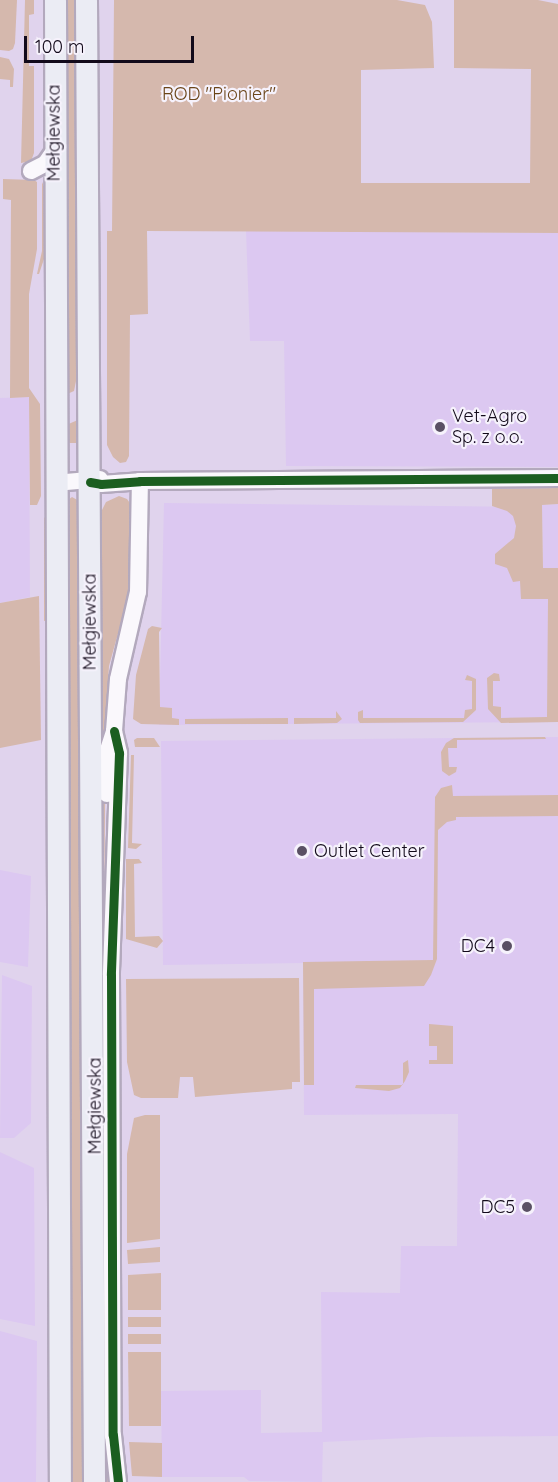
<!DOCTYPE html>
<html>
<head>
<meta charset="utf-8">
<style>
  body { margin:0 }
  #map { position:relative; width:558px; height:1482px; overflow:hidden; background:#e0d3ed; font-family:Quicksand,sans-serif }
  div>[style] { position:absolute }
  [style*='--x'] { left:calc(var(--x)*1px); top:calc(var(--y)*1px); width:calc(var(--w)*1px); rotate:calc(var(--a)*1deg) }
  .built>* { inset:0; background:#dcc8f1 }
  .green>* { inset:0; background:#d5b8ad }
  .roads { filter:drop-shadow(2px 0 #b3a9bd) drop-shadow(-2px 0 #b3a9bd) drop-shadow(0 2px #b3a9bd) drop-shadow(0 -2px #b3a9bd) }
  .minor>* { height:16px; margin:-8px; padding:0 8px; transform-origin:8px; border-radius:8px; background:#faf8fc }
  .major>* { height:21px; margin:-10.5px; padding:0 10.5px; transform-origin:10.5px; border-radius:10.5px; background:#ebecf4 }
  .cycleway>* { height:9px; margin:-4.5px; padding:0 4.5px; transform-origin:4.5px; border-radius:4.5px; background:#1b5e20 }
  .dots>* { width:16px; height:16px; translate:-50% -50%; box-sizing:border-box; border:3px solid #f6f2fc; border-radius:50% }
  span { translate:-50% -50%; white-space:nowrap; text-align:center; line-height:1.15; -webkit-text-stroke:4.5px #f6f2fc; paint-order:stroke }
  .park-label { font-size:18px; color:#6b4518 }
  .street-label { font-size:18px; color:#120a1a }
  .poi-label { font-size:18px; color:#120a1a }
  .left { translate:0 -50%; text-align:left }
  .right { translate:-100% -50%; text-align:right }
  .scale { position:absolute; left:24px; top:36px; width:170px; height:27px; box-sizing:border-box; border:3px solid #120a1a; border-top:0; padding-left:8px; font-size:18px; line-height:21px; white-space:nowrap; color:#120a1a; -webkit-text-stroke:4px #f6f2fc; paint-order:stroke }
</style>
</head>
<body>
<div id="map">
  <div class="built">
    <div style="clip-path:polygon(246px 231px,558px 233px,558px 467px,286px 466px,284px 341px,250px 341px)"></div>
    <div style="clip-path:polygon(29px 397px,30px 597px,0 603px,0 398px)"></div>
    <div style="clip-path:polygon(164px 503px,535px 507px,535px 594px,553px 594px,554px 722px,159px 725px)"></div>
    <div style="clip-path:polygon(558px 504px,558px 568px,543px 568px,542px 505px)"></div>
    <div style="clip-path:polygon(558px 737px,558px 1436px,429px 1437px,323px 1442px,322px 1482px,249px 1481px,244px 1477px,162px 1477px,161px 1391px,261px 1390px,261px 1433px,322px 1432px,321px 1292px,400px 1293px,401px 1246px,457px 1246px,458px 1114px,304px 1115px,303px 963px,163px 965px,161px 741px)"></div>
    <div style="clip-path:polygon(0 870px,31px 876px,28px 967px,0 962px)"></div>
    <div style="clip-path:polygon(2px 975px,32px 986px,31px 1123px,14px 1138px,0 1138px)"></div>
    <div style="clip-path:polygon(0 1152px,34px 1168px,35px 1326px,0 1319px)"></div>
    <div style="clip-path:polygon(0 1331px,37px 1341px,36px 1482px,0 1482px)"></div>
  </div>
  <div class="green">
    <div style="clip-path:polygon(0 0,17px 0,15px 43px,13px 49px,9px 51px,0 50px)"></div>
    <div style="clip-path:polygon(25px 0,34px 0,34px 14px,29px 15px,29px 66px,34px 66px,34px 153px,31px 161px,21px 163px)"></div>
    <div style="clip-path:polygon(62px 0,77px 0,79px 366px,74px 391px,65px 395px)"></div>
    <div style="clip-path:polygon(114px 0,397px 0,425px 5px,432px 22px,434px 68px,361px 70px,361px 183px,530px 183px,531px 69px,454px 68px,454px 0,538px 0,558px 4px,558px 233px,147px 231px,148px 314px,130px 315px,129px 456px,126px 462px,120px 463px,113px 457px,107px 445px,107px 231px,112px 231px)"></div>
    <div style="clip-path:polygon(0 57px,9px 59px,14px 69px,13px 87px,10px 87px,10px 80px,0 79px)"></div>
    <div style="clip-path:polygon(3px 179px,34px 180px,37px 182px,37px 249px,29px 294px,29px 388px,40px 404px,41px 496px,37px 505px,30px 505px,29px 397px,10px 398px,11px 200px,3px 199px)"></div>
    <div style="clip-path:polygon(42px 182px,45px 189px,45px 256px,39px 274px,37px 274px,42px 251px)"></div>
    <div style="clip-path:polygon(80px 419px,81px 443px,64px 443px,64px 426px)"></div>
    <div style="clip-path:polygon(558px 488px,558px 504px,542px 505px,543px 568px,558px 568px,558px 722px,501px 723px,488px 709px,487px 678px,494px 673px,499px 674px,500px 681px,493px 681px,493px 706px,501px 707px,501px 718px,547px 717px,548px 599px,521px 599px,520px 581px,513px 582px,507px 568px,495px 564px,495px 554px,514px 538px,516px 526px,513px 516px,507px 511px,492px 506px,492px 489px)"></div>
    <div style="clip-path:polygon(119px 496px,127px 499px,132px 506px,133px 561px,127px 601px,109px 666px,106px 712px,104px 920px,106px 1282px,113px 1482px,103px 1482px,96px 700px,102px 617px,102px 510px,106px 502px)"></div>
    <div style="clip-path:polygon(72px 497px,81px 502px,87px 1482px,71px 1482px,71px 1420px,66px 1374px,64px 503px)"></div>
    <div style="clip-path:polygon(44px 517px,47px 521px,49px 620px,44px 621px)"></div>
    <div style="clip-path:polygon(39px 596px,41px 740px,0 748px,0 603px)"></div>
    <div style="clip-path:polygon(152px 626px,162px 628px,159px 632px,160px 707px,172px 708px,172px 718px,179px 719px,179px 725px,141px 724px,133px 719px,136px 675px,148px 629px)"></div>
    <div style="clip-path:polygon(467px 675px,476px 679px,476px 710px,463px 722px,360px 723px,358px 720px,358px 712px,363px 710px,363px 718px,464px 718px,465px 710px,472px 709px,472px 681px,465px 680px)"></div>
    <div style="clip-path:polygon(336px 711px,342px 719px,337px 723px,294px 724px,294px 718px,336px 718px)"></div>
    <div style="clip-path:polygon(288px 718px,288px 724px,185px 724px,185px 719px)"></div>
    <div style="clip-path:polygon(137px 738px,154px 738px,160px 747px,135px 747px,134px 740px)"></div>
    <div style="clip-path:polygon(454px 738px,545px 737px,546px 739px,457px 740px,457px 748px,448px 748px,449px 767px,457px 767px,456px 772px,449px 776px,442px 771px,441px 752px,446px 743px)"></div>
    <div style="clip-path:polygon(131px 755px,134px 755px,132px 843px,142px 844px,136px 849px,128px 848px)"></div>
    <div style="clip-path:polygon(452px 785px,453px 796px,558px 795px,558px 816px,456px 817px,456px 820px,447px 822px,438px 830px,437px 959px,431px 975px,424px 986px,314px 989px,314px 1085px,304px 1085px,303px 962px,433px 960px,435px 797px,441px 788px)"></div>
    <div style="clip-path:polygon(126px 859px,139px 859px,142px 863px,134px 864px,135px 937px,159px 936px,163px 941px,157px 948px,126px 939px)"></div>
    <div style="clip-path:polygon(299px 978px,300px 1082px,292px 1082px,292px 1089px,195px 1097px,193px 1077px,180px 1077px,178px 1098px,141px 1098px,134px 1095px,127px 1062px,126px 979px)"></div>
    <div style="clip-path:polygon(429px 1024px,453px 1026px,453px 1064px,429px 1064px,429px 1060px,437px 1060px,437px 1046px,429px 1046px)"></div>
    <div style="clip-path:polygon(408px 1060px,409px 1072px,405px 1081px,400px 1088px,389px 1091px,355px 1088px,356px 1085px,403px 1085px,403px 1063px)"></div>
    <div style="clip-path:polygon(145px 1115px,160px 1115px,160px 1239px,127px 1243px,127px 1154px,134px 1118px)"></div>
    <div style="clip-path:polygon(160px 1247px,160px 1262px,128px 1264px,127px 1250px)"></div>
    <div style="clip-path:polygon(161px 1273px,161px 1310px,128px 1310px,128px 1275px)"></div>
    <div style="clip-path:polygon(128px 1317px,161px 1317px,161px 1327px,128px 1327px)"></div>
    <div style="clip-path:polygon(128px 1334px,161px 1334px,161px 1344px,128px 1344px)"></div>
    <div style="clip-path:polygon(128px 1352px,161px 1352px,161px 1426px,129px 1426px)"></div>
    <div style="clip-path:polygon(129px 1442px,162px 1443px,162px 1477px,132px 1476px)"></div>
  </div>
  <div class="roads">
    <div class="minor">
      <div style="--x:31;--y:171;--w:16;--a:-27"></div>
      <div style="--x:45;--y:164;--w:16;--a:-55"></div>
      <div style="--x:90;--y:482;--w:11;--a:10"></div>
      <div style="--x:101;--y:484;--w:39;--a:-4"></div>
      <div style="--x:140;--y:481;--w:418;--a:-0.4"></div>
      <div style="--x:55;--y:483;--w:45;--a:-5.1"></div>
      <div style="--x:114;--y:731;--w:23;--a:77"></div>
      <div style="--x:119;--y:753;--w:222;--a:92.1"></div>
      <div style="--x:111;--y:975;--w:460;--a:89.8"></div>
      <div style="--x:113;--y:1435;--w:47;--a:83.9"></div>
      <div style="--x:107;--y:794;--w:41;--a:-90"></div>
      <div style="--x:107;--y:753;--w:23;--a:-72"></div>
      <div style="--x:114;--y:731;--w:52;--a:-85.6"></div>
      <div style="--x:118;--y:679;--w:89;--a:-77.1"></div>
      <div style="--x:138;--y:592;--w:111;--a:-89"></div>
    </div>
    <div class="major">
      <div style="--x:55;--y:0;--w:1482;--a:89.81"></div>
      <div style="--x:86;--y:0;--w:1482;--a:89.69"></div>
    </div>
  </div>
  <div class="cycleway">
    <div style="--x:90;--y:482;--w:11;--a:10"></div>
    <div style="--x:101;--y:484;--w:39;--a:-4"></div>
    <div style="--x:140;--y:481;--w:418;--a:-0.4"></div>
    <div style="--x:114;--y:731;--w:23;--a:77"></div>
    <div style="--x:119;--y:753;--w:222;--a:92.1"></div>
    <div style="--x:111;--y:975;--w:460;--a:89.8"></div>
    <div style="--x:113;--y:1435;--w:47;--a:83.9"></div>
  </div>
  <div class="dots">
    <div style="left:440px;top:427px;background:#5a5064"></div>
    <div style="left:302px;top:851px;background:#5a5064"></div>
    <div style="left:507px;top:946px;background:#5a5064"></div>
    <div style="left:527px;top:1207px;background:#5a5064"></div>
  </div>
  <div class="park-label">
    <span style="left:219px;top:94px">ROD "Pionier"</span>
  </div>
  <div class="street-label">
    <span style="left:54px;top:133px;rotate:-90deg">Mełgiewska</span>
    <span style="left:90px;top:622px;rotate:-90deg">Mełgiewska</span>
    <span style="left:95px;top:1106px;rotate:-90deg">Mełgiewska</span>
  </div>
  <div class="poi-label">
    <span class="left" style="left:452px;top:427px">Vet-Agro<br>Sp. z o.o.</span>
    <span class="left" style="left:314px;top:851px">Outlet Center</span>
    <span class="right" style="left:495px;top:946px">DC4</span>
    <span class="right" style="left:515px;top:1207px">DC5</span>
  </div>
  <div class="scale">100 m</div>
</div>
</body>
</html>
